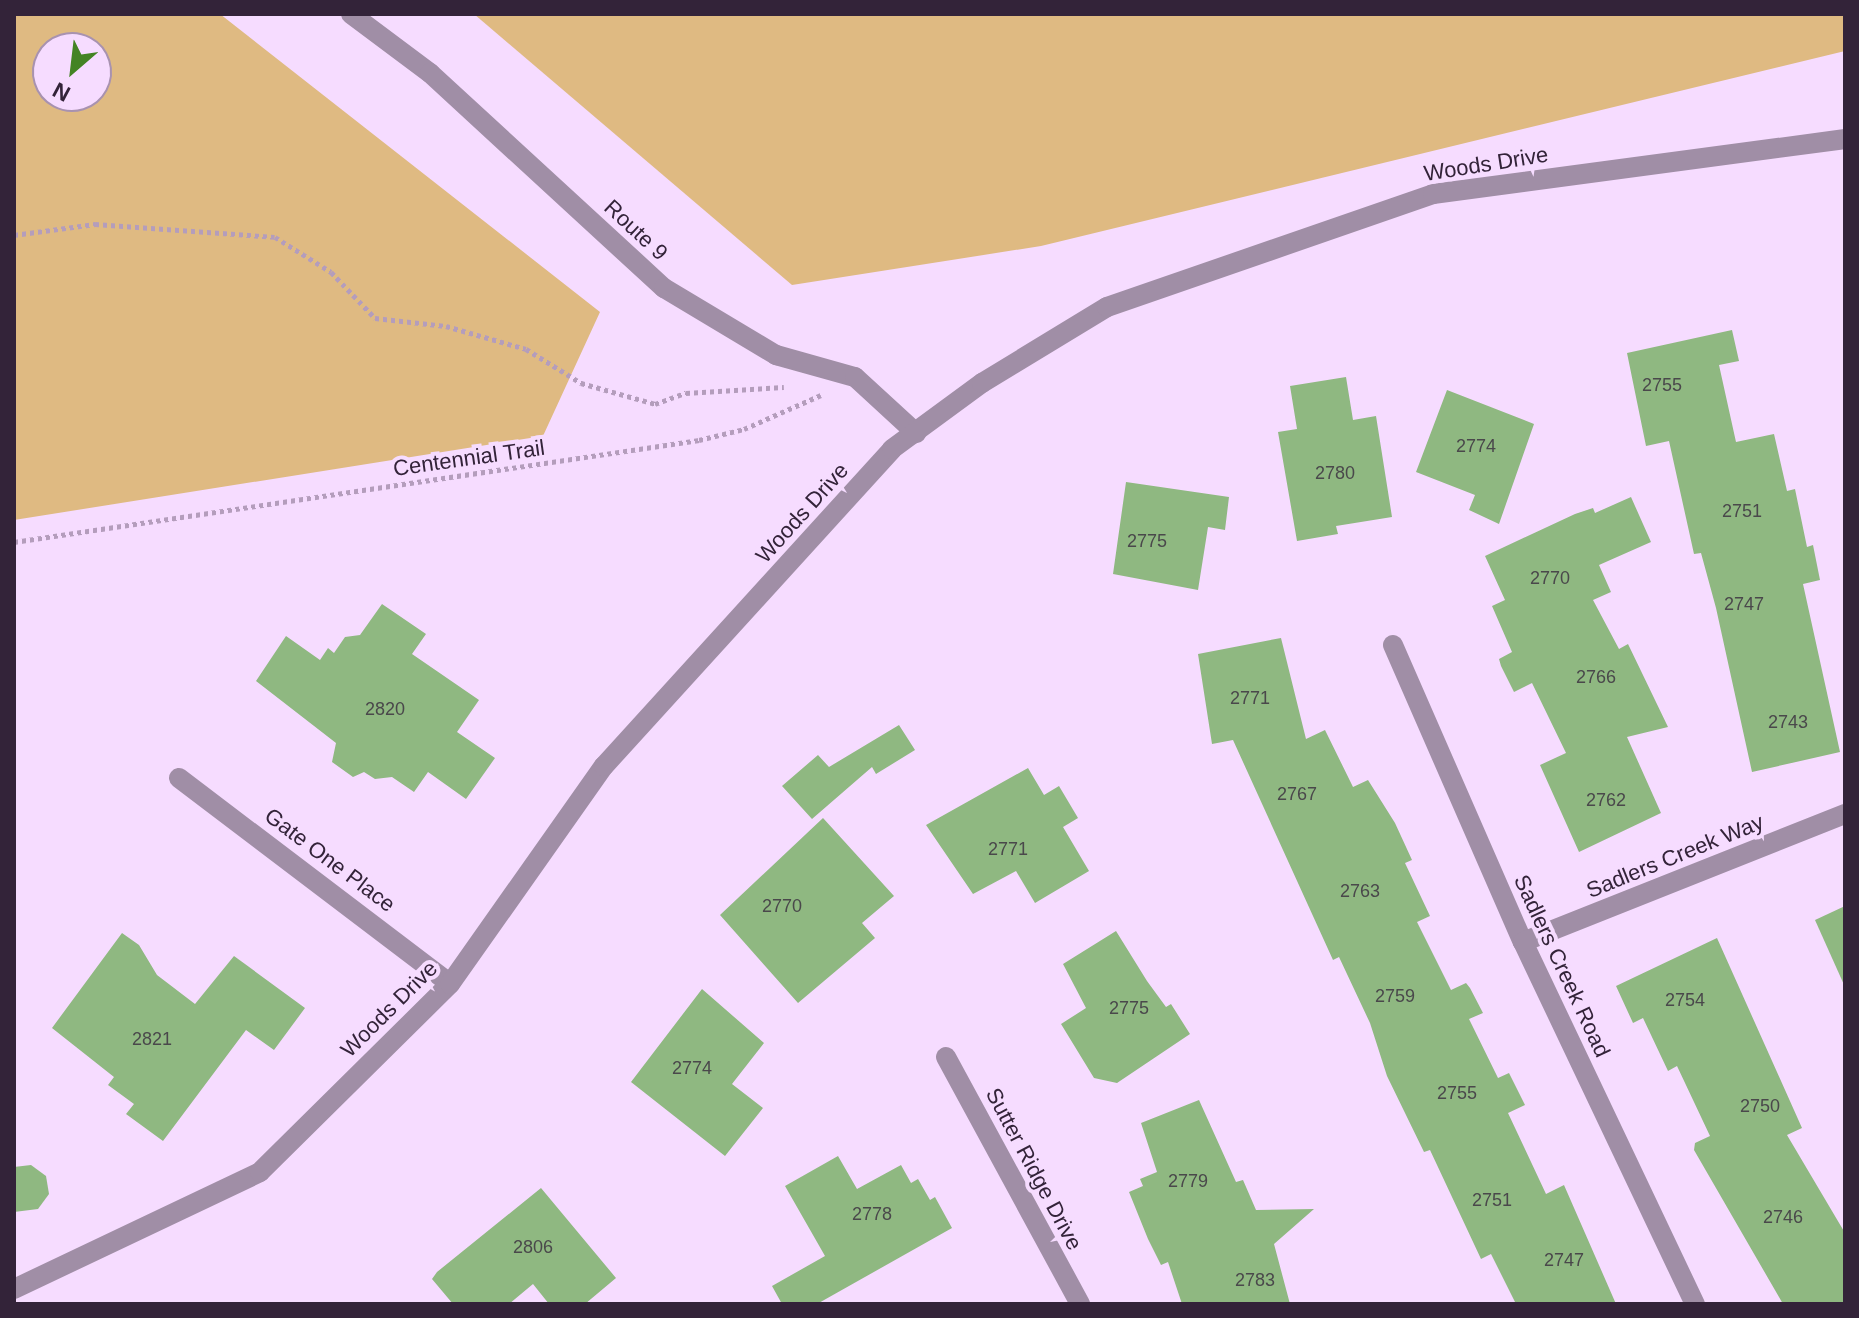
<!DOCTYPE html>
<html>
<head>
<meta charset="utf-8">
<style>
  body { margin:0 }
  #map { position:relative; width:1859px; height:1318px; overflow:hidden; background:#f6dcff; font-family:Helvetica,sans-serif }
  div>[style] { position:absolute }
  [style*='--x'] { left:calc(var(--x)*1px); top:calc(var(--y)*1px); width:calc(var(--w)*1px); rotate:calc(var(--a)*1deg) }
  .green>* { inset:0; background:#dfba82 }
  .building>* { inset:0; background:#8fb881 }
  .path>* { height:5px; margin-top:-2.5px; transform-origin:0; background:repeating-linear-gradient(90deg,#b49dbc 0 4px,transparent 0 8px) }
  .minor>* { height:20px; margin:-10px; padding:0 10px; transform-origin:10px; border-radius:10px; background:#a08ea6 }
  span { translate:-50% -50%; white-space:nowrap; text-align:center; line-height:1.15; -webkit-text-stroke:8px #f6dcff; paint-order:stroke }
  .number-label { font-size:18px; color:#4a484b }
  .number-label span { -webkit-text-stroke-width:0 }
  .street-label { font-size:22px; color:#332339 }
  .frame { position:absolute; inset:0; border:16px solid #332339; pointer-events:none }
  .north { position:absolute; left:32px; top:32px; width:80px; height:80px; box-sizing:border-box; background:#f6dcff; border:2px solid #a892b0; border-radius:50%; rotate:208deg; font-size:22px; font-weight:700; line-height:32px; text-align:center; color:#332339 }
  .north::after { content:''; display:block; margin:auto; width:28px; height:36px; background:#438324; clip-path:polygon(50% 0,100% 100%,50% 72%,0 100%) }
</style>
</head>
<body>
<div id="map">
  <div class="green">
    <div style="clip-path:polygon(evenodd,14px 14px,220px 14px,600px 312px,543px 436px,14px 520px,14px 14px,48px 48px,96px 48px,96px 96px,48px 96px,48px 48px)"></div>
    <div style="clip-path:polygon(474px 14px,1845px 14px,1845px 51px,1041px 246px,792px 285px)"></div>
  </div>
  <div class="building">
    <div style="clip-path:polygon(1732px 330px,1739px 361px,1719px 365px,1736px 442px,1774px 434px,1787px 491px,1795px 489px,1807px 547px,1813px 545px,1820px 580px,1803px 584px,1840px 752px,1752px 772px,1716px 608px,1701px 553px,1694px 554px,1669px 441px,1646px 446px,1627px 353px)"></div>
    <div style="clip-path:polygon(1346px 377px,1353px 420px,1376px 416px,1392px 517px,1336px 526px,1338px 534px,1297px 541px,1278px 432px,1297px 429px,1290px 386px)"></div>
    <div style="clip-path:polygon(1447px 390px,1534px 424px,1499px 524px,1469px 510px,1475px 495px,1416px 472px)"></div>
    <div style="clip-path:polygon(1126px 482px,1229px 497px,1225px 530px,1208px 527px,1198px 590px,1113px 574px)"></div>
    <div style="clip-path:polygon(1631px 497px,1651px 542px,1599px 565px,1611px 592px,1593px 600px,1619px 649px,1628px 644px,1668px 727px,1627px 737px,1661px 813px,1579px 852px,1540px 765px,1566px 753px,1532px 683px,1514px 692px,1501px 666px,1499px 659px,1512px 652px,1492px 606px,1505px 600px,1485px 556px,1575px 514px,1593px 508px,1595px 513px)"></div>
    <div style="clip-path:polygon(382px 604px,426px 634px,412px 654px,479px 700px,457px 732px,495px 758px,466px 799px,428px 772px,414px 792px,392px 777px,375px 779px,364px 772px,353px 777px,332px 762px,336px 743px,256px 681px,286px 636px,320px 660px,328px 648px,334px 653px,345px 637px,360px 635px)"></div>
    <div style="clip-path:polygon(1281px 638px,1306px 739px,1325px 730px,1353px 787px,1368px 780px,1395px 823px,1412px 860px,1405px 863px,1430px 916px,1417px 922px,1451px 990px,1466px 983px,1470px 988px,1483px 1013px,1469px 1019px,1498px 1078px,1509px 1073px,1525px 1105px,1508px 1113px,1546px 1194px,1564px 1185px,1616px 1304px,1516px 1304px,1491px 1254px,1481px 1259px,1430px 1150px,1424px 1152px,1387px 1076px,1370px 1023px,1339px 957px,1333px 960px,1233px 740px,1212px 744px,1198px 654px)"></div>
    <div style="clip-path:polygon(899px 725px,915px 750px,876px 774px,872px 767px,812px 819px,782px 786px,818px 755px,829px 767px)"></div>
    <div style="clip-path:polygon(1028px 768px,1044px 795px,1059px 786px,1078px 818px,1063px 827px,1089px 871px,1035px 903px,1016px 871px,973px 894px,926px 825px)"></div>
    <div style="clip-path:polygon(823px 818px,894px 896px,862px 923px,875px 938px,798px 1003px,720px 915px)"></div>
    <div style="clip-path:polygon(1845px 906px,1845px 987px,1815px 920px)"></div>
    <div style="clip-path:polygon(1116px 931px,1147px 981px,1166px 1007px,1171px 1004px,1190px 1034px,1117px 1083px,1094px 1078px,1061px 1024px,1086px 1008px,1063px 964px)"></div>
    <div style="clip-path:polygon(122px 933px,139px 945px,157px 975px,195px 1004px,234px 956px,305px 1008px,274px 1050px,246px 1030px,163px 1141px,126px 1114px,134px 1104px,108px 1085px,114px 1077px,52px 1028px)"></div>
    <div style="clip-path:polygon(1717px 938px,1802px 1128px,1787px 1135px,1845px 1233px,1845px 1304px,1783px 1304px,1694px 1150px,1695px 1143px,1710px 1136px,1677px 1066px,1668px 1071px,1643px 1018px,1633px 1023px,1616px 986px)"></div>
    <div style="clip-path:polygon(702px 989px,764px 1043px,732px 1084px,763px 1108px,725px 1156px,631px 1082px)"></div>
    <div style="clip-path:polygon(1199px 1100px,1236px 1182px,1243px 1180px,1256px 1210px,1314px 1209px,1274px 1244px,1290px 1304px,1182px 1304px,1168px 1262px,1161px 1265px,1148px 1239px,1129px 1192px,1143px 1186px,1140px 1179px,1157px 1172px,1141px 1123px)"></div>
    <div style="clip-path:polygon(838px 1156px,857px 1189px,901px 1165px,911px 1183px,918px 1179px,930px 1200px,935px 1197px,952px 1228px,817px 1304px,782px 1304px,772px 1286px,825px 1256px,785px 1186px)"></div>
    <div style="clip-path:polygon(31px 1165px,46px 1176px,49px 1194px,38px 1209px,14px 1212px,14px 1167px)"></div>
    <div style="clip-path:polygon(541px 1188px,616px 1278px,585px 1304px,549px 1304px,533px 1284px,509px 1304px,453px 1304px,432px 1279px,437px 1272px)"></div>
  </div>
  <div class="path">
    <div style="--x:14;--y:235;--w:82;--a:-7.7"></div>
    <div style="--x:95;--y:224;--w:180;--a:4.1"></div>
    <div style="--x:275;--y:237;--w:66;--a:32"></div>
    <div style="--x:331;--y:272;--w:64;--a:46.3"></div>
    <div style="--x:375;--y:318;--w:71;--a:6.4"></div>
    <div style="--x:446;--y:326;--w:83;--a:16"></div>
    <div style="--x:526;--y:349;--w:65;--a:31.7"></div>
    <div style="--x:581;--y:383;--w:77;--a:15.8"></div>
    <div style="--x:655;--y:404;--w:33;--a:-20"></div>
    <div style="--x:686;--y:393;--w:98;--a:-3.5"></div>
    <div style="--x:14;--y:542;--w:693;--a:-8.47"></div>
    <div style="--x:699;--y:440;--w:46;--a:-13.7"></div>
    <div style="--x:744;--y:429;--w:84;--a:-23.8"></div>
  </div>
  <div class="minor">
    <div style="--x:351;--y:14;--w:99;--a:36.8"></div>
    <div style="--x:430;--y:73;--w:318;--a:42.6"></div>
    <div style="--x:664;--y:288;--w:131;--a:30.9"></div>
    <div style="--x:776;--y:355;--w:82;--a:15.6"></div>
    <div style="--x:855;--y:377;--w:83;--a:42.6"></div>
    <div style="--x:1393;--y:645;--w:324;--a:66.4"></div>
    <div style="--x:1523;--y:942;--w:401;--a:64.6"></div>
    <div style="--x:179;--y:778;--w:340;--a:37.2"></div>
    <div style="--x:1523;--y:942;--w:347;--a:-21.7"></div>
    <div style="--x:946;--y:1057;--w:281;--a:61.5"></div>
    <div style="--x:14;--y:1289;--w:272;--a:-25.4"></div>
    <div style="--x:260;--y:1172;--w:267;--a:-44.7"></div>
    <div style="--x:450;--y:984;--w:267;--a:-54.8"></div>
    <div style="--x:604;--y:766;--w:428;--a:-47.7"></div>
    <div style="--x:892;--y:449;--w:112;--a:-36.3"></div>
    <div style="--x:982;--y:383;--w:146;--a:-31.3"></div>
    <div style="--x:1107;--y:307;--w:345;--a:-19.1"></div>
    <div style="--x:1433;--y:194;--w:416;--a:-7.6"></div>
  </div>
  <div class="number-label">
    <span style="left:1662px;top:385px">2755</span>
    <span style="left:1476px;top:446px">2774</span>
    <span style="left:1335px;top:473px">2780</span>
    <span style="left:1742px;top:511px">2751</span>
    <span style="left:1147px;top:541px">2775</span>
    <span style="left:1550px;top:578px">2770</span>
    <span style="left:1744px;top:604px">2747</span>
    <span style="left:1596px;top:677px">2766</span>
    <span style="left:1250px;top:698px">2771</span>
    <span style="left:385px;top:709px">2820</span>
    <span style="left:1788px;top:722px">2743</span>
    <span style="left:1297px;top:794px">2767</span>
    <span style="left:1606px;top:800px">2762</span>
    <span style="left:1008px;top:849px">2771</span>
    <span style="left:1360px;top:891px">2763</span>
    <span style="left:782px;top:906px">2770</span>
    <span style="left:1395px;top:996px">2759</span>
    <span style="left:1685px;top:1000px">2754</span>
    <span style="left:1129px;top:1008px">2775</span>
    <span style="left:152px;top:1039px">2821</span>
    <span style="left:692px;top:1068px">2774</span>
    <span style="left:1457px;top:1093px">2755</span>
    <span style="left:1760px;top:1106px">2750</span>
    <span style="left:1188px;top:1181px">2779</span>
    <span style="left:1492px;top:1200px">2751</span>
    <span style="left:872px;top:1214px">2778</span>
    <span style="left:1783px;top:1217px">2746</span>
    <span style="left:533px;top:1247px">2806</span>
    <span style="left:1564px;top:1260px">2747</span>
    <span style="left:1255px;top:1280px">2783</span>
  </div>
  <div class="street-label">
    <span style="left:1486px;top:164px;rotate:-9deg">Woods Drive</span>
    <span style="left:636px;top:230px;rotate:43deg">Route 9</span>
    <span style="left:469px;top:458px;rotate:-8deg">Centennial Trail</span>
    <span style="left:802px;top:513px;rotate:-48deg">Woods Drive</span>
    <span style="left:1675px;top:856px;rotate:-22deg">Sadlers Creek Way</span>
    <span style="left:330px;top:860px;rotate:37deg">Gate One Place</span>
    <span style="left:1562px;top:966px;rotate:65deg">Sadlers Creek Road</span>
    <span style="left:389px;top:1009px;rotate:-45deg">Woods Drive</span>
    <span style="left:1034px;top:1169px;rotate:62deg">Sutter Ridge Drive</span>
  </div>
  <div class="frame"></div>
  <div class="north">N</div>
</div>
</body>
</html>
